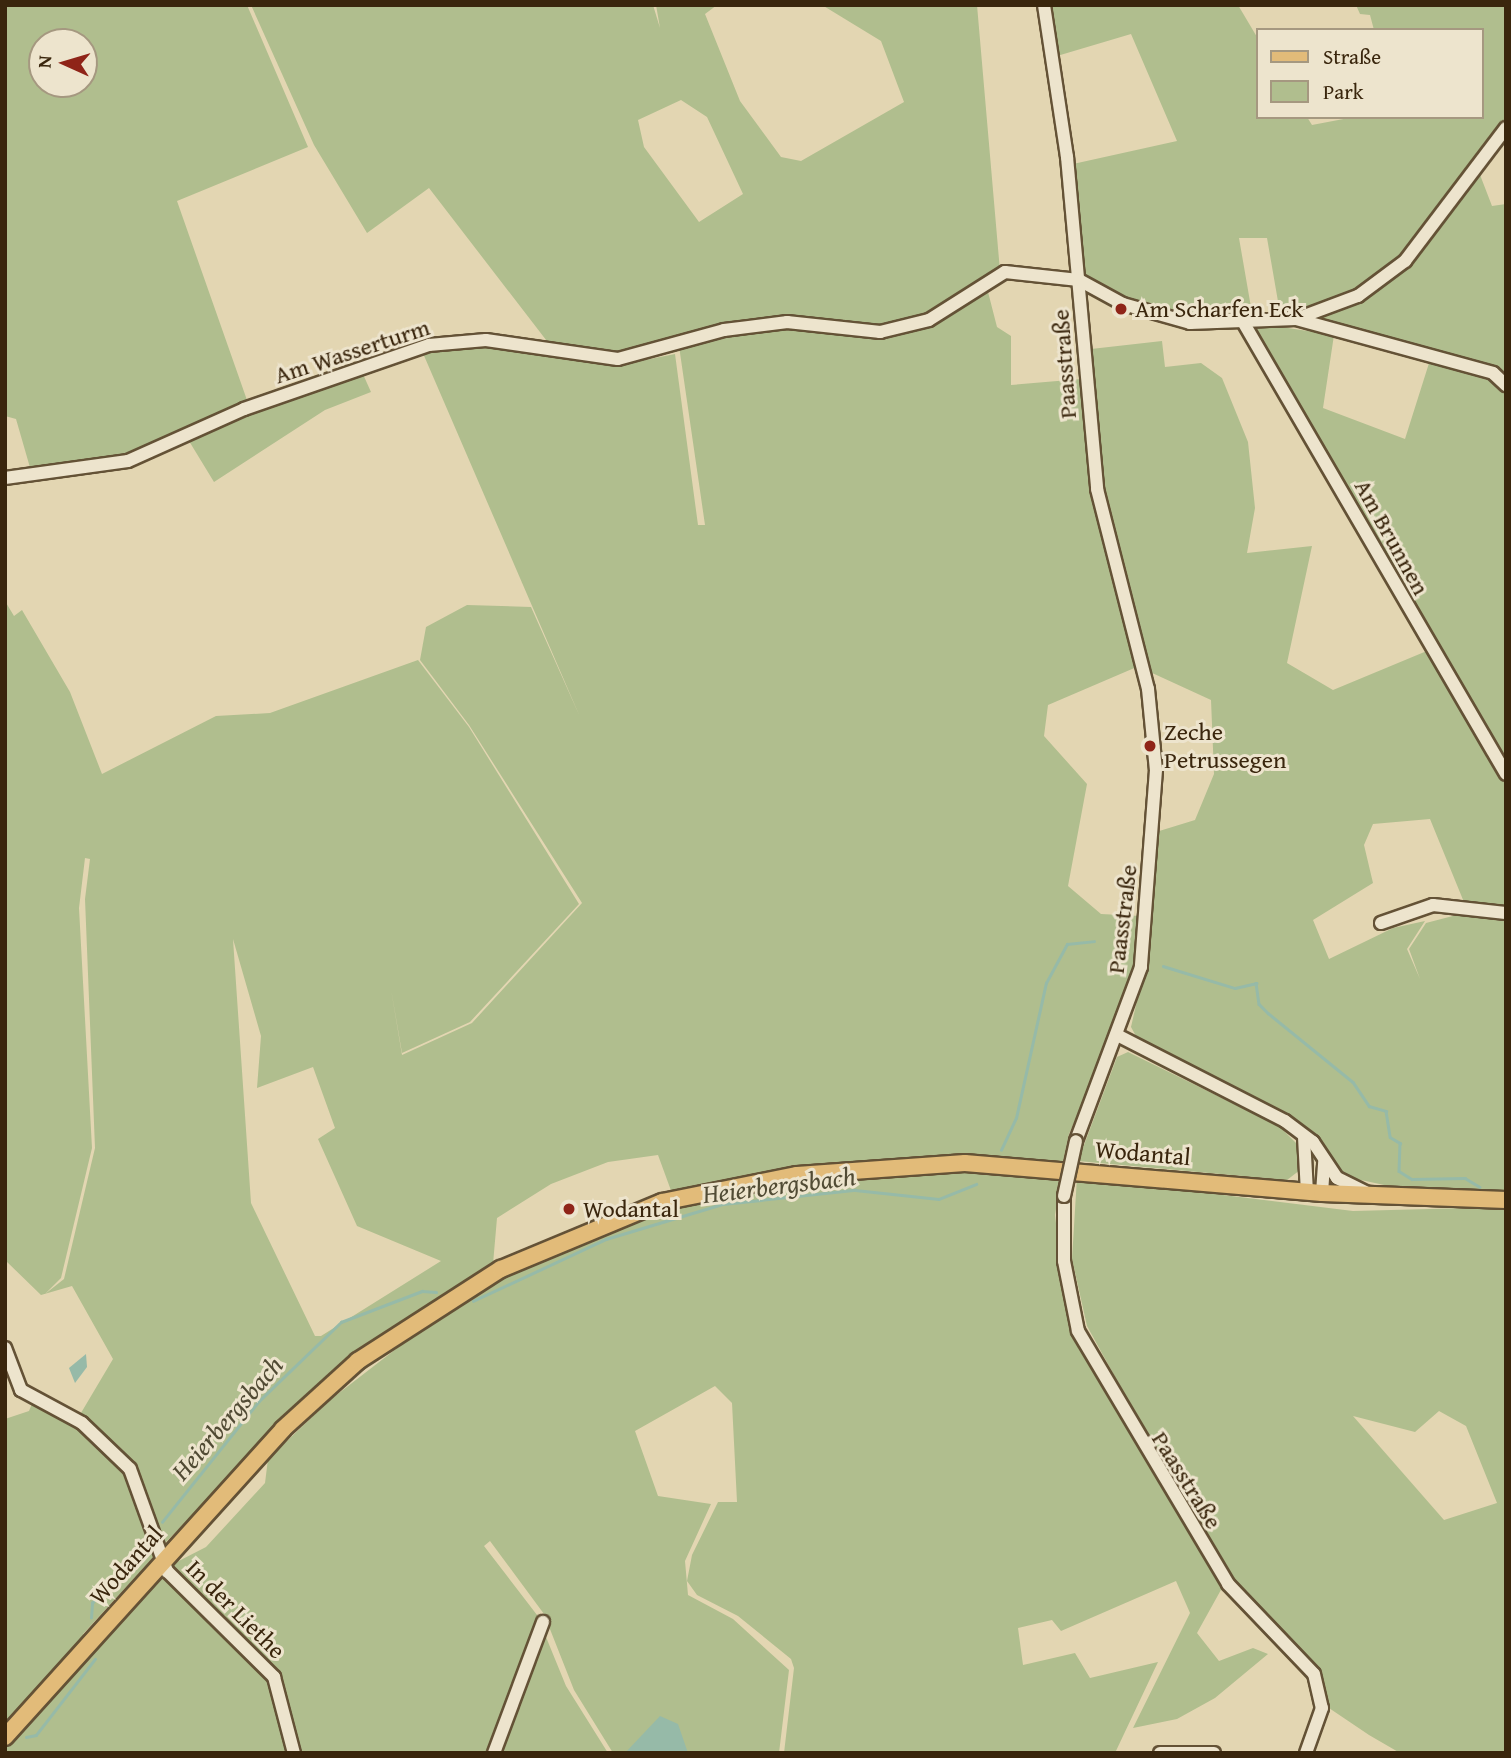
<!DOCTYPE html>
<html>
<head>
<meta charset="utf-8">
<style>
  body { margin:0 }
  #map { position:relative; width:1511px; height:1758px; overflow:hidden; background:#e3d6b2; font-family:"Gentium Book Plus",serif }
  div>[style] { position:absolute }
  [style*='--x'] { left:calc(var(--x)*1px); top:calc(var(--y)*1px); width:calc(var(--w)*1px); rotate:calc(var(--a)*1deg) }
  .green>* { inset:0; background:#b0be8e }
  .water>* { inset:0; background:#96baa8 }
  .stream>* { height:2.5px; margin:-1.25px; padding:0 1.25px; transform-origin:1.25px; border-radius:1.25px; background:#96baa8 }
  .roads { filter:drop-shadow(2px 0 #645236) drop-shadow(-2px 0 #645236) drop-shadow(0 2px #645236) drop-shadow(0 -2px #645236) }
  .minor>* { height:12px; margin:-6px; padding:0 6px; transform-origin:6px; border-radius:6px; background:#ede4cd }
  .major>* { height:16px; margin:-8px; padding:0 8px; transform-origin:8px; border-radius:8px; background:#e2bb79 }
  .bridges { filter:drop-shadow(2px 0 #645236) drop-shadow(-2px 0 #645236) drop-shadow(0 2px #645236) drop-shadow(0 -2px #645236) }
  .minor-bridge>* { height:12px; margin:-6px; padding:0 6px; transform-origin:6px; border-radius:6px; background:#ede4cd }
  .dots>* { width:19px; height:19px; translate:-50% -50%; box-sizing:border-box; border:4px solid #ede4cd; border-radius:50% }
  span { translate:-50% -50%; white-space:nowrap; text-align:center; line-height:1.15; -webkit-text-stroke:6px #ede4cd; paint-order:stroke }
  .poi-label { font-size:24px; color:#3a260d }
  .left { translate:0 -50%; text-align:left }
  .street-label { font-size:24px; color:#3a260d }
  .water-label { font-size:26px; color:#514b34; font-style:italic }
  .frame { position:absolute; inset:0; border:7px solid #3a260d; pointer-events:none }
  .legend { position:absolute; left:1256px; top:28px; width:228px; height:91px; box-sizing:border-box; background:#ede4cd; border:2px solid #a59880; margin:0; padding:9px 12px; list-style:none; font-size:21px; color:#3a260d }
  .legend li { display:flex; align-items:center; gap:14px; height:35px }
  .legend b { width:35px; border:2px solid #a59880 }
  .north { position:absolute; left:28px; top:28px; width:70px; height:70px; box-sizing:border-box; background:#ede4cd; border:2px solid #a59880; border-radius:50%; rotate:274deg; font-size:19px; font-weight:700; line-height:28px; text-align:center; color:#3a260d }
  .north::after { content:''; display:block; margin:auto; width:24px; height:32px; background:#8f2418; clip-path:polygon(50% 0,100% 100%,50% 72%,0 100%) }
</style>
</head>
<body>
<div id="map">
  <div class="green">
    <div style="clip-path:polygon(evenodd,5px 5px,247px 5px,308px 147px,177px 201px,248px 403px,174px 441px,88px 468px,31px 471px,16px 419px,5px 416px,5px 5px,42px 42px,84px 42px,84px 84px,42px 84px,42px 42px)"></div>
    <div style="clip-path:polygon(evenodd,251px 5px,653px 5px,660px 28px,656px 5px,717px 5px,705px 14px,740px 101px,781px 157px,801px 161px,904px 102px,881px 41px,822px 5px,977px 5px,1000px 271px,929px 318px,881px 330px,787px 318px,618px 357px,553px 349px,429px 188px,367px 233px,314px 145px,251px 5px,681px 100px,707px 117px,743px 194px,699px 222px,644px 147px,638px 120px,681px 100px)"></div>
    <div style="clip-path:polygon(1049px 5px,1238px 5px,1257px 37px,1257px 117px,1307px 117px,1312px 125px,1354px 117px,1481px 117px,1481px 30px,1374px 30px,1370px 15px,1360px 14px,1356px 5px,1506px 5px,1506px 122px,1405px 257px,1355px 295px,1280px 313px,1267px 238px,1239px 238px,1252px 313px,1193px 320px,1135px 303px,1085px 275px,1073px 164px,1177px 141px,1131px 34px,1057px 56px)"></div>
    <div style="clip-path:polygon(1477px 167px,1492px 206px,1506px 204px,1506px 378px,1313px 320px,1420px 250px)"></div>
    <div style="clip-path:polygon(evenodd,987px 288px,997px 327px,1011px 336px,1011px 385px,1081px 379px,1088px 448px,1139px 666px,1048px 705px,1044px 736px,1087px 784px,1068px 886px,1101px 914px,1140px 916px,1137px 951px,1111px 1037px,1069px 1134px,1062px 1166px,954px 1157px,673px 1196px,658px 1155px,608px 1162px,551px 1184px,497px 1218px,493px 1264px,337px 1368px,165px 1543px,143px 1488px,78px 1418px,113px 1359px,72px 1286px,41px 1295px,5px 1260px,5px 601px,14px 616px,22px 610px,70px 692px,102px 774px,216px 716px,270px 713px,418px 660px,469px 727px,579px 904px,470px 1022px,402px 1053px,391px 989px,402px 1055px,472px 1023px,582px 903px,469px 725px,420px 660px,426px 627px,467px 605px,531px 607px,580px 717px,422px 351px,454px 344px,522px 348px,615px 366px,675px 354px,698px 525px,705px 525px,679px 346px,786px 324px,879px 336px,907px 332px,987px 288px,85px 858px,90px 859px,85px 899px,95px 1148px,64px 1279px,45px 1294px,61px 1278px,92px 1148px,79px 908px,85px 858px,987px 288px,233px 939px,261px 1036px,257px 1088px,313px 1067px,335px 1128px,318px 1139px,357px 1226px,441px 1261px,321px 1336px,315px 1336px,251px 1203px,233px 939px)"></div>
    <div style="clip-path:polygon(evenodd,1249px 322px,1334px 335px,1323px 408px,1405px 439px,1430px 360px,1496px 380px,1506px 393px,1506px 1192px,1426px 1194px,1347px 1177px,1296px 1119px,1137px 1038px,1131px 1027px,1149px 948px,1156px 832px,1195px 820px,1214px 774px,1211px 700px,1150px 672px,1100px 485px,1091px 349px,1162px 341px,1165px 367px,1201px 363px,1222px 378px,1248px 442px,1255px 508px,1247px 553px,1312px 546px,1287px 663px,1333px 690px,1434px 648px,1249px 322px,1430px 819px,1468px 912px,1426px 923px,1409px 949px,1420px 979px,1407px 949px,1425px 921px,1393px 928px,1329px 959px,1313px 920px,1373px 883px,1364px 845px,1373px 824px,1430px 819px)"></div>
    <div style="clip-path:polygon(362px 372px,371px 392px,325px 410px,214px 482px,189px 441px,243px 414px)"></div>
    <div style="clip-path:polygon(1128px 1052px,1279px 1126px,1300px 1147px,1300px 1170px,1287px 1180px,1078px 1161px,1117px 1057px)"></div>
    <div style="clip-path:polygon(962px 1167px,1062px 1173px,1055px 1215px,1069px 1327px,1222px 1588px,1197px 1633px,1219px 1661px,1253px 1648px,1268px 1654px,1215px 1698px,1177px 1719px,1133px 1728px,1190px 1613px,1176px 1581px,1061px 1631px,1052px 1620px,1018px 1628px,1023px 1665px,1075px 1653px,1090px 1678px,1158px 1662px,1115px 1753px,784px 1753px,794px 1668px,791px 1659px,738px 1616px,697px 1595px,687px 1581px,692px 1555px,718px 1502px,737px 1502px,732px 1403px,715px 1386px,635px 1431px,658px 1496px,711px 1504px,685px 1561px,688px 1595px,733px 1619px,789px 1670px,779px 1753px,613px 1753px,574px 1690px,544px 1614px,490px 1541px,484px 1546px,537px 1615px,566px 1686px,608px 1753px,497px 1753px,512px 1686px,491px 1753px,297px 1753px,281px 1690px,169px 1566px,206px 1547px,265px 1483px,268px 1459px,330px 1400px,436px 1318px,528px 1263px,664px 1209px,760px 1183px)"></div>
    <div style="clip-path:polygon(evenodd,1077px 1177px,1353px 1211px,1506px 1207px,1506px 1753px,1400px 1753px,1369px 1735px,1326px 1706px,1313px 1664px,1255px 1615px,1227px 1580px,1087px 1326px,1072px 1259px,1077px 1177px,1439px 1411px,1466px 1426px,1497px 1503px,1444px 1520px,1353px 1416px,1415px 1432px,1439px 1411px)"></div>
    <div style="clip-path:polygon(33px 1401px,88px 1431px,128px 1472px,159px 1551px,83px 1634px,92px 1648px,163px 1567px,271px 1679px,292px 1753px,5px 1753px,5px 1419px,29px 1411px)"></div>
  </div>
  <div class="water">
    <div style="clip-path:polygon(86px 1354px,87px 1367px,75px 1383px,69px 1368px)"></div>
    <div style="clip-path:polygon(660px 1716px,678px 1724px,688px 1753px,625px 1753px)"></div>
  </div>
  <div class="stream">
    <div style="--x:1163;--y:966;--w:75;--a:17"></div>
    <div style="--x:1235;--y:988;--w:22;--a:-13"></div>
    <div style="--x:1256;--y:983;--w:21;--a:82"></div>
    <div style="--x:1259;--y:1004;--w:13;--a:45"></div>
    <div style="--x:1268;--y:1013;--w:109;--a:39.1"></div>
    <div style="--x:1353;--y:1082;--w:29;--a:56"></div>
    <div style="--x:1369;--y:1106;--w:18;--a:16"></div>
    <div style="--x:1386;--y:1111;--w:26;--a:81"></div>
    <div style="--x:1390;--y:1137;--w:12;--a:31"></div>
    <div style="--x:1400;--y:1143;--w:28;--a:92"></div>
    <div style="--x:1399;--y:1171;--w:15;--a:32"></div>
    <div style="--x:1412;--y:1179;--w:53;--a:-1.1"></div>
    <div style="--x:1465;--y:1178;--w:17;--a:31"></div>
    <div style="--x:1001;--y:1150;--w:35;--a:-65"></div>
    <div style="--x:1016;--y:1118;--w:138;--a:-77.5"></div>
    <div style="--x:1046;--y:983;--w:44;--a:-61.7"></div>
    <div style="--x:1067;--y:944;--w:27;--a:-6"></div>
    <div style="--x:473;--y:1301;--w:147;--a:-25"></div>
    <div style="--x:606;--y:1239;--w:122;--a:-16.7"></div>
    <div style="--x:723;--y:1204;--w:133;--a:-6.1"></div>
    <div style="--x:855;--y:1190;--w:84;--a:6.1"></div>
    <div style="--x:939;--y:1199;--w:40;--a:-22"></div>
    <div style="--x:162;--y:1522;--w:155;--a:-51.3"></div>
    <div style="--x:259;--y:1401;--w:114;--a:-43.9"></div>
    <div style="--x:341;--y:1322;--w:87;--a:-20.9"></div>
    <div style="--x:422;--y:1291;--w:14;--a:4"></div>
    <div style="--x:91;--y:1618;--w:15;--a:-86"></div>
    <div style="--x:92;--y:1603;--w:86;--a:-48.8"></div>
    <div style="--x:26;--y:1737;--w:10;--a:-11"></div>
    <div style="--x:36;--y:1735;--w:96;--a:-52.2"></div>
  </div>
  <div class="roads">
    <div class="minor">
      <div style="--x:1044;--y:5;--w:154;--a:81.4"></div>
      <div style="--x:1067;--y:157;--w:333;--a:84.8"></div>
      <div style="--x:1097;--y:489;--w:206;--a:75.7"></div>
      <div style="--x:1148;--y:689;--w:81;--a:84.4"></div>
      <div style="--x:1156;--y:770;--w:198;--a:94.4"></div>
      <div style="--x:1141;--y:967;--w:186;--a:110.5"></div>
      <div style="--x:1296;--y:319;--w:66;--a:-20.4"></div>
      <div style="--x:1358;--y:296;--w:59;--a:-36.7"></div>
      <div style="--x:1405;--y:261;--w:167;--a:-52.8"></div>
      <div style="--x:1242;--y:320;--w:525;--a:59.82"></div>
      <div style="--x:5;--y:478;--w:124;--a:-7.9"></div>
      <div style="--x:128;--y:461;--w:127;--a:-24.1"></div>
      <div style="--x:244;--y:409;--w:196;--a:-19.1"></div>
      <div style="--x:429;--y:345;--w:57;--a:-5"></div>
      <div style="--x:486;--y:340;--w:133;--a:8.2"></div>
      <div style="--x:618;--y:359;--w:110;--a:-15.3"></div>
      <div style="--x:724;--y:330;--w:64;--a:-7.2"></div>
      <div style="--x:787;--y:322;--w:94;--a:6.1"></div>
      <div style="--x:880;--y:332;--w:50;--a:-13.8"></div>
      <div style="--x:929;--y:320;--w:90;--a:-32.3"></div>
      <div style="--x:1005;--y:272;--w:74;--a:6.2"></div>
      <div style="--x:1079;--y:280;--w:50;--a:28.6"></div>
      <div style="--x:1123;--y:304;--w:70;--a:15.8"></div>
      <div style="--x:1190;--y:323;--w:106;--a:-2.2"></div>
      <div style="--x:1296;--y:319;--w:204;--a:15.3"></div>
      <div style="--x:1493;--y:373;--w:18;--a:43"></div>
      <div style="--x:1381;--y:923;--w:55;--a:-19.1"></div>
      <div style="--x:1433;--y:905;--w:73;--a:6.3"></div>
      <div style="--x:1119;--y:1036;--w:186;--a:27.1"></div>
      <div style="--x:1285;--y:1121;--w:35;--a:37"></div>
      <div style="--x:1313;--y:1142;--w:43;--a:56.3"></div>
      <div style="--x:1337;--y:1178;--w:32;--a:26"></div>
      <div style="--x:1304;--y:1137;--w:55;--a:86.9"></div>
      <div style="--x:1322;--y:1193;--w:31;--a:-86"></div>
      <div style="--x:1064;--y:1196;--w:65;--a:90"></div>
      <div style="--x:1064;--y:1261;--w:71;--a:78.7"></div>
      <div style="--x:1078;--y:1331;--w:294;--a:59.3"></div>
      <div style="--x:1228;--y:1584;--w:124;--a:46.3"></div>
      <div style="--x:1314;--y:1674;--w:35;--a:77"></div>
      <div style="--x:1322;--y:1708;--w:48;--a:109.6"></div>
      <div style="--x:5;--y:1348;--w:45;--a:69.1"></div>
      <div style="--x:21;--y:1390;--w:69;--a:28.4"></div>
      <div style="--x:82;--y:1423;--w:66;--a:43.8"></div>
      <div style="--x:130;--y:1469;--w:109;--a:70.1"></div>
      <div style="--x:167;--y:1571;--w:151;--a:44.7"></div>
      <div style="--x:274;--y:1677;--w:79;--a:75.3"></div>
      <div style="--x:494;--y:1753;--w:140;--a:-69.5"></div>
      <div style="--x:1160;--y:1753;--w:54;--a:0"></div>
    </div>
    <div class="major">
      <div style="--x:5;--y:1737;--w:415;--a:-47.9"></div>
      <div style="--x:283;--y:1429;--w:101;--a:-42.2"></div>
      <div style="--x:358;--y:1361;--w:170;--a:-32.8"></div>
      <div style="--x:501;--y:1269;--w:174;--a:-22.6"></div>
      <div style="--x:662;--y:1202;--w:138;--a:-11.3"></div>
      <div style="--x:797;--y:1175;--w:168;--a:-4.1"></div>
      <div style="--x:965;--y:1163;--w:358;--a:4.8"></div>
      <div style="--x:1322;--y:1193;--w:184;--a:2.2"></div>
    </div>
  </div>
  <div class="bridges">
    <div class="minor-bridge">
      <div style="--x:1064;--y:1196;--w:56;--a:-77.7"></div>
    </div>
  </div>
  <div class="dots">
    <div style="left:1121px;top:309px;background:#8f2418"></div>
    <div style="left:1150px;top:746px;background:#8f2418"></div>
    <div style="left:569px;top:1209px;background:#8f2418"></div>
  </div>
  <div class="poi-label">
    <span class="left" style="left:1135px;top:309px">Am Scharfen Eck</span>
    <span class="left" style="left:1164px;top:746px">Zeche<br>Petrussegen</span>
    <span class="left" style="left:583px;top:1209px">Wodantal</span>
  </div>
  <div class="street-label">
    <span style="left:352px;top:351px;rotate:-18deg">Am Wasserturm</span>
    <span style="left:1064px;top:364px;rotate:-94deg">Paasstraße</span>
    <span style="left:1392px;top:537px;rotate:61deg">Am Brunnen</span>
    <span style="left:1122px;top:919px;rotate:-83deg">Paasstraße</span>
    <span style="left:1143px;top:1153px;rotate:5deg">Wodantal</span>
    <span style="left:1187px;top:1480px;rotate:58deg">Paasstraße</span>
    <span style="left:126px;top:1565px;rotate:-48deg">Wodantal</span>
    <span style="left:236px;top:1609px;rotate:45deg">In der Liethe</span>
  </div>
  <div class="water-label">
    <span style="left:779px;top:1185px;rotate:-7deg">Heierbergsbach</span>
    <span style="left:227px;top:1418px;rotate:-49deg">Heierbergsbach</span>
  </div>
  <div class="frame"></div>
  <ul class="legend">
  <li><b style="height:9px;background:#e2bb79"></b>Straße</li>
  <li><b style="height:19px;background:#b0be8e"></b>Park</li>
  </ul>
  <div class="north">N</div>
</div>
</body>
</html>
